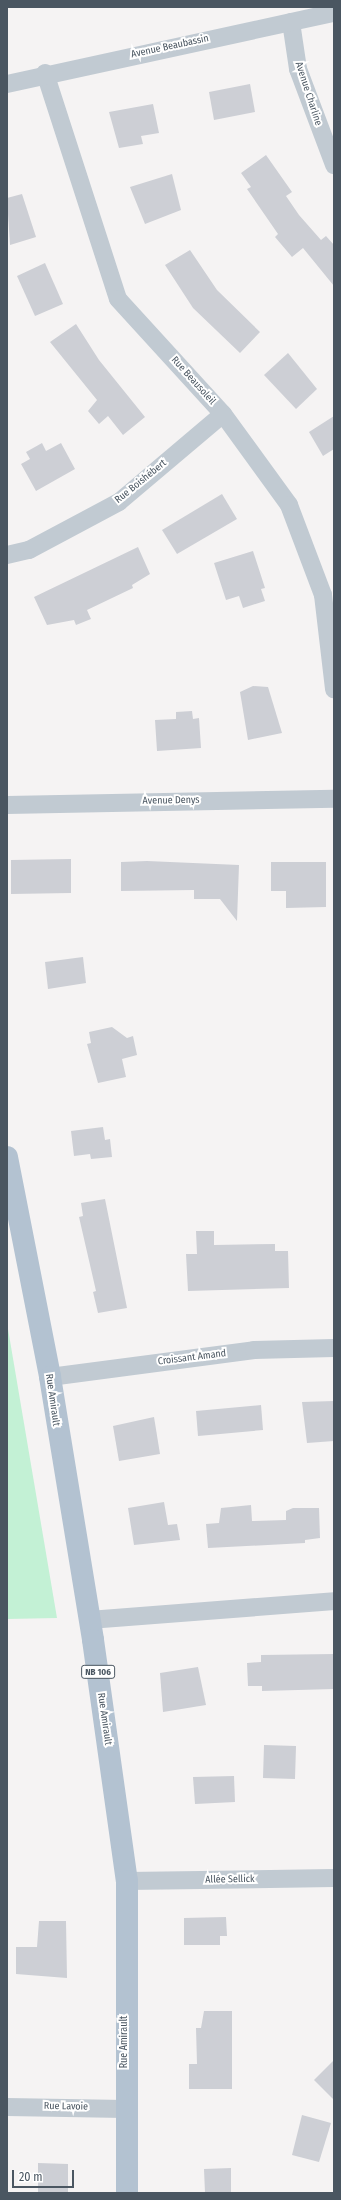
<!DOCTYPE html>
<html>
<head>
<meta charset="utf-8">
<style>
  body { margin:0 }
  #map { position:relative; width:341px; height:2200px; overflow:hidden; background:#f5f3f3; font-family:"Fira Sans Condensed",sans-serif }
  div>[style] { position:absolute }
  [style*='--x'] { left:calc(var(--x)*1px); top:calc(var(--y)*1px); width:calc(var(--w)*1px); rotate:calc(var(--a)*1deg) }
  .green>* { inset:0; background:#c3f1d5 }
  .building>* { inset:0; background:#cdcfd5 }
  .street>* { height:18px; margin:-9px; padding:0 9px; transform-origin:9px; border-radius:9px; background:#c1cad2 }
  .primary>* { height:22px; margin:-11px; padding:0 11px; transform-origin:11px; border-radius:11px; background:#b3c2d1 }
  span { translate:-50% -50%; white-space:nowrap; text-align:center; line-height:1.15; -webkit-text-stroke:4px #fff; paint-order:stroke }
  .shield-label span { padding:1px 3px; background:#fff; border:1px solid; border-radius:3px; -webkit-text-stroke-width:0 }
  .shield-label { font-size:9px; color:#4a5661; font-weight:700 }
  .street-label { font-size:10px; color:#4a5661 }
  .frame { position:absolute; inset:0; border:8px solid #4a5661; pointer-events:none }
  .scale { position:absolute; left:12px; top:2170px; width:62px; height:18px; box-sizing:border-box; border:2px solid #4a5661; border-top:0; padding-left:5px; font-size:12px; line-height:14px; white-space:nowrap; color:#4a5661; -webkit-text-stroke:3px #fff; paint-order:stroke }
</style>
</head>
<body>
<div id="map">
  <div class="green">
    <div style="clip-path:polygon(7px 1323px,57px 1618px,7px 1619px)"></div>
  </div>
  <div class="building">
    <div style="clip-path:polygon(250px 84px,255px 112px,214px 120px,209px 92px)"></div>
    <div style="clip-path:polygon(153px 104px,159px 133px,141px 136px,143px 144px,119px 148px,109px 112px)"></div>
    <div style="clip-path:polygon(266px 155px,292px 192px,286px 196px,299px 215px,321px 240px,326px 236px,334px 245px,334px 286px,303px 248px,292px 257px,275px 237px,278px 234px,247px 189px,251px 187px,241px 173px)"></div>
    <div style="clip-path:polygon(172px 174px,181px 210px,145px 224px,130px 187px)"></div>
    <div style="clip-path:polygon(22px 194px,36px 237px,10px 245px,7px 198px)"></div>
    <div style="clip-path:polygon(190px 250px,217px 290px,260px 332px,240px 353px,193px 308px,165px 265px)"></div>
    <div style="clip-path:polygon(45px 263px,63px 304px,35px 316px,17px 276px)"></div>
    <div style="clip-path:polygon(76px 324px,99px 360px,145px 417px,123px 435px,108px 416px,99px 424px,88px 411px,97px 400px,50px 342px)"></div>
    <div style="clip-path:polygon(288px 353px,317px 389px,296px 409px,264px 375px)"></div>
    <div style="clip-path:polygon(334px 416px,334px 449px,323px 456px,309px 432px)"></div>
    <div style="clip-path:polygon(42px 443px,46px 451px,61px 443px,75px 469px,36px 491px,21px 464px,30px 459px,26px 452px)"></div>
    <div style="clip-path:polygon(222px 494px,237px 519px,177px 554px,162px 530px)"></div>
    <div style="clip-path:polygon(138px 547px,150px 574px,132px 585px,133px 588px,87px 610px,91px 619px,76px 625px,74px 620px,47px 625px,34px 597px)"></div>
    <div style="clip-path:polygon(253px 551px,265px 588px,261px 589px,265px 601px,243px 608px,239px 596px,226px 600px,214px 563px)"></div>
    <div style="clip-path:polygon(253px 686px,268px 687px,282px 733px,248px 740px,240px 692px)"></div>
    <div style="clip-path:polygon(192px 711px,193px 719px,199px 718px,201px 748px,157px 751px,155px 720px,176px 719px,176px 712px)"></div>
    <div style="clip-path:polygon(71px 859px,71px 893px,11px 894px,11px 860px)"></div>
    <div style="clip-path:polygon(147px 861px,239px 865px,237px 921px,220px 899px,194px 899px,194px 890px,121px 891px,121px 862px)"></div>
    <div style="clip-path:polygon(271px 862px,326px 862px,326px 907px,286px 908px,286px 891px,271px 891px)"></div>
    <div style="clip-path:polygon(83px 957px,86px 983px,48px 989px,45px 962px)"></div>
    <div style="clip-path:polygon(112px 1027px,127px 1038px,133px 1036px,137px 1055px,122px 1059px,126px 1077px,98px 1083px,87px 1044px,91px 1043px,89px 1032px)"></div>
    <div style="clip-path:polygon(103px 1127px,105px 1140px,110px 1139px,112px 1157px,91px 1159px,90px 1154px,74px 1156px,71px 1131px)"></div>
    <div style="clip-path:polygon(105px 1199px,127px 1308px,98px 1313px,93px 1292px,96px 1291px,79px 1217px,83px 1216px,81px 1203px)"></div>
    <div style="clip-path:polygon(196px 1231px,214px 1231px,214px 1245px,275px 1244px,275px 1251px,288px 1251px,289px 1288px,188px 1291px,186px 1254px,197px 1254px)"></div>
    <div style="clip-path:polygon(334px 1401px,334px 1441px,307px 1443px,302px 1402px)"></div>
    <div style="clip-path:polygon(261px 1405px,263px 1430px,198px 1436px,196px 1411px)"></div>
    <div style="clip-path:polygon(154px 1417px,160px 1454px,119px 1461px,113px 1426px)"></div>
    <div style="clip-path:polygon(164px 1502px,168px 1525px,177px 1524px,180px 1540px,134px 1545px,128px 1508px)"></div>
    <div style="clip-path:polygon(251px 1505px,252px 1521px,286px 1520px,286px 1511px,293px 1508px,319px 1508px,320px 1538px,305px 1540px,305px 1543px,208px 1548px,206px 1524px,219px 1523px,221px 1508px)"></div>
    <div style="clip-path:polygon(334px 1654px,334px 1689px,262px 1691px,262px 1686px,248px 1686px,247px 1663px,261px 1662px,261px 1655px)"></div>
    <div style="clip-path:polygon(198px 1667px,206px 1705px,163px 1712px,160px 1673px)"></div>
    <div style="clip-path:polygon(264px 1745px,296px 1746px,295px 1779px,263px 1778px)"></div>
    <div style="clip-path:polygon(234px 1776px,235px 1802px,195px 1804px,193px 1777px)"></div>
    <div style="clip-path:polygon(226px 1917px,227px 1936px,220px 1936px,220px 1945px,184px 1945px,184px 1918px)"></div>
    <div style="clip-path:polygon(39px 1921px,66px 1921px,67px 1978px,16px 1974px,16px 1947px,37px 1947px)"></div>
    <div style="clip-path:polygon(204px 2011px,232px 2011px,232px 2089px,189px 2089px,189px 2064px,197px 2064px,196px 2028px,201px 2028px)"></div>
    <div style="clip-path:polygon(334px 2060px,334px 2100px,314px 2080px)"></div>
    <div style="clip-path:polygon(302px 2115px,331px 2123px,319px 2162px,292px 2155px)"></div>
    <div style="clip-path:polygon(38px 2163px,68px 2164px,68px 2193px,38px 2193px)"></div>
    <div style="clip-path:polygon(231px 2168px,231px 2193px,205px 2193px,204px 2169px)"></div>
  </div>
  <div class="street">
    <div style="--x:291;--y:22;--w:48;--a:81.5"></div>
    <div style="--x:298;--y:69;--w:103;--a:69.4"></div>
    <div style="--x:45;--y:73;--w:237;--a:72.1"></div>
    <div style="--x:118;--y:299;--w:156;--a:47.6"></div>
    <div style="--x:223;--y:414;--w:112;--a:54"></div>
    <div style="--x:289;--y:505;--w:96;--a:69.3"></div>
    <div style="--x:323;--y:595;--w:95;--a:83.3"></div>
    <div style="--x:7;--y:84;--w:335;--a:-12.3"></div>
    <div style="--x:7;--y:555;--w:23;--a:-13"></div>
    <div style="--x:29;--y:550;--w:102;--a:-28.1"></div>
    <div style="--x:119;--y:502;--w:136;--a:-40.2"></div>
    <div style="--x:7;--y:805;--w:327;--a:-1.1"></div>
    <div style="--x:50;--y:1377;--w:206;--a:-7.5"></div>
    <div style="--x:254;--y:1350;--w:80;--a:-1.4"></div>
    <div style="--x:89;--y:1620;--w:246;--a:-4.4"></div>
    <div style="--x:127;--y:1881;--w:207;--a:-0.8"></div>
    <div style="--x:7;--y:2107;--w:118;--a:1"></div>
  </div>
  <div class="primary">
    <div style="--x:7;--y:1157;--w:224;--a:78.9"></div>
    <div style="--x:50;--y:1377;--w:266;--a:80.7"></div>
    <div style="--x:93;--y:1640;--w:243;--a:82"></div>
    <div style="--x:127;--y:1881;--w:312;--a:90"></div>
  </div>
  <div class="shield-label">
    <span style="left:98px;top:1672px">NB 106</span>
  </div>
  <div class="street-label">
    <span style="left:170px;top:47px;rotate:-12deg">Avenue Beaubassin</span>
    <span style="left:308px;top:94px;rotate:72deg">Avenue Charline</span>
    <span style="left:193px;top:381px;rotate:48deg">Rue Beausoleil</span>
    <span style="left:141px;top:482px;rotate:-39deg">Rue Boishébert</span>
    <span style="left:171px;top:801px;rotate:-1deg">Avenue Denys</span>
    <span style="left:192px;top:1358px;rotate:-7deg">Croissant Amand</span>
    <span style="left:52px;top:1400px;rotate:82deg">Rue Amirault</span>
    <span style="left:104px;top:1719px;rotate:82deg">Rue Amirault</span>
    <span style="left:230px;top:1880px;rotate:-1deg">Allée Sellick</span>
    <span style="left:125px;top:2042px;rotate:-90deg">Rue Amirault</span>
    <span style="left:66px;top:2107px;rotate:1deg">Rue Lavoie</span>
  </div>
  <div class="frame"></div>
  <div class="scale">20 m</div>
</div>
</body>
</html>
